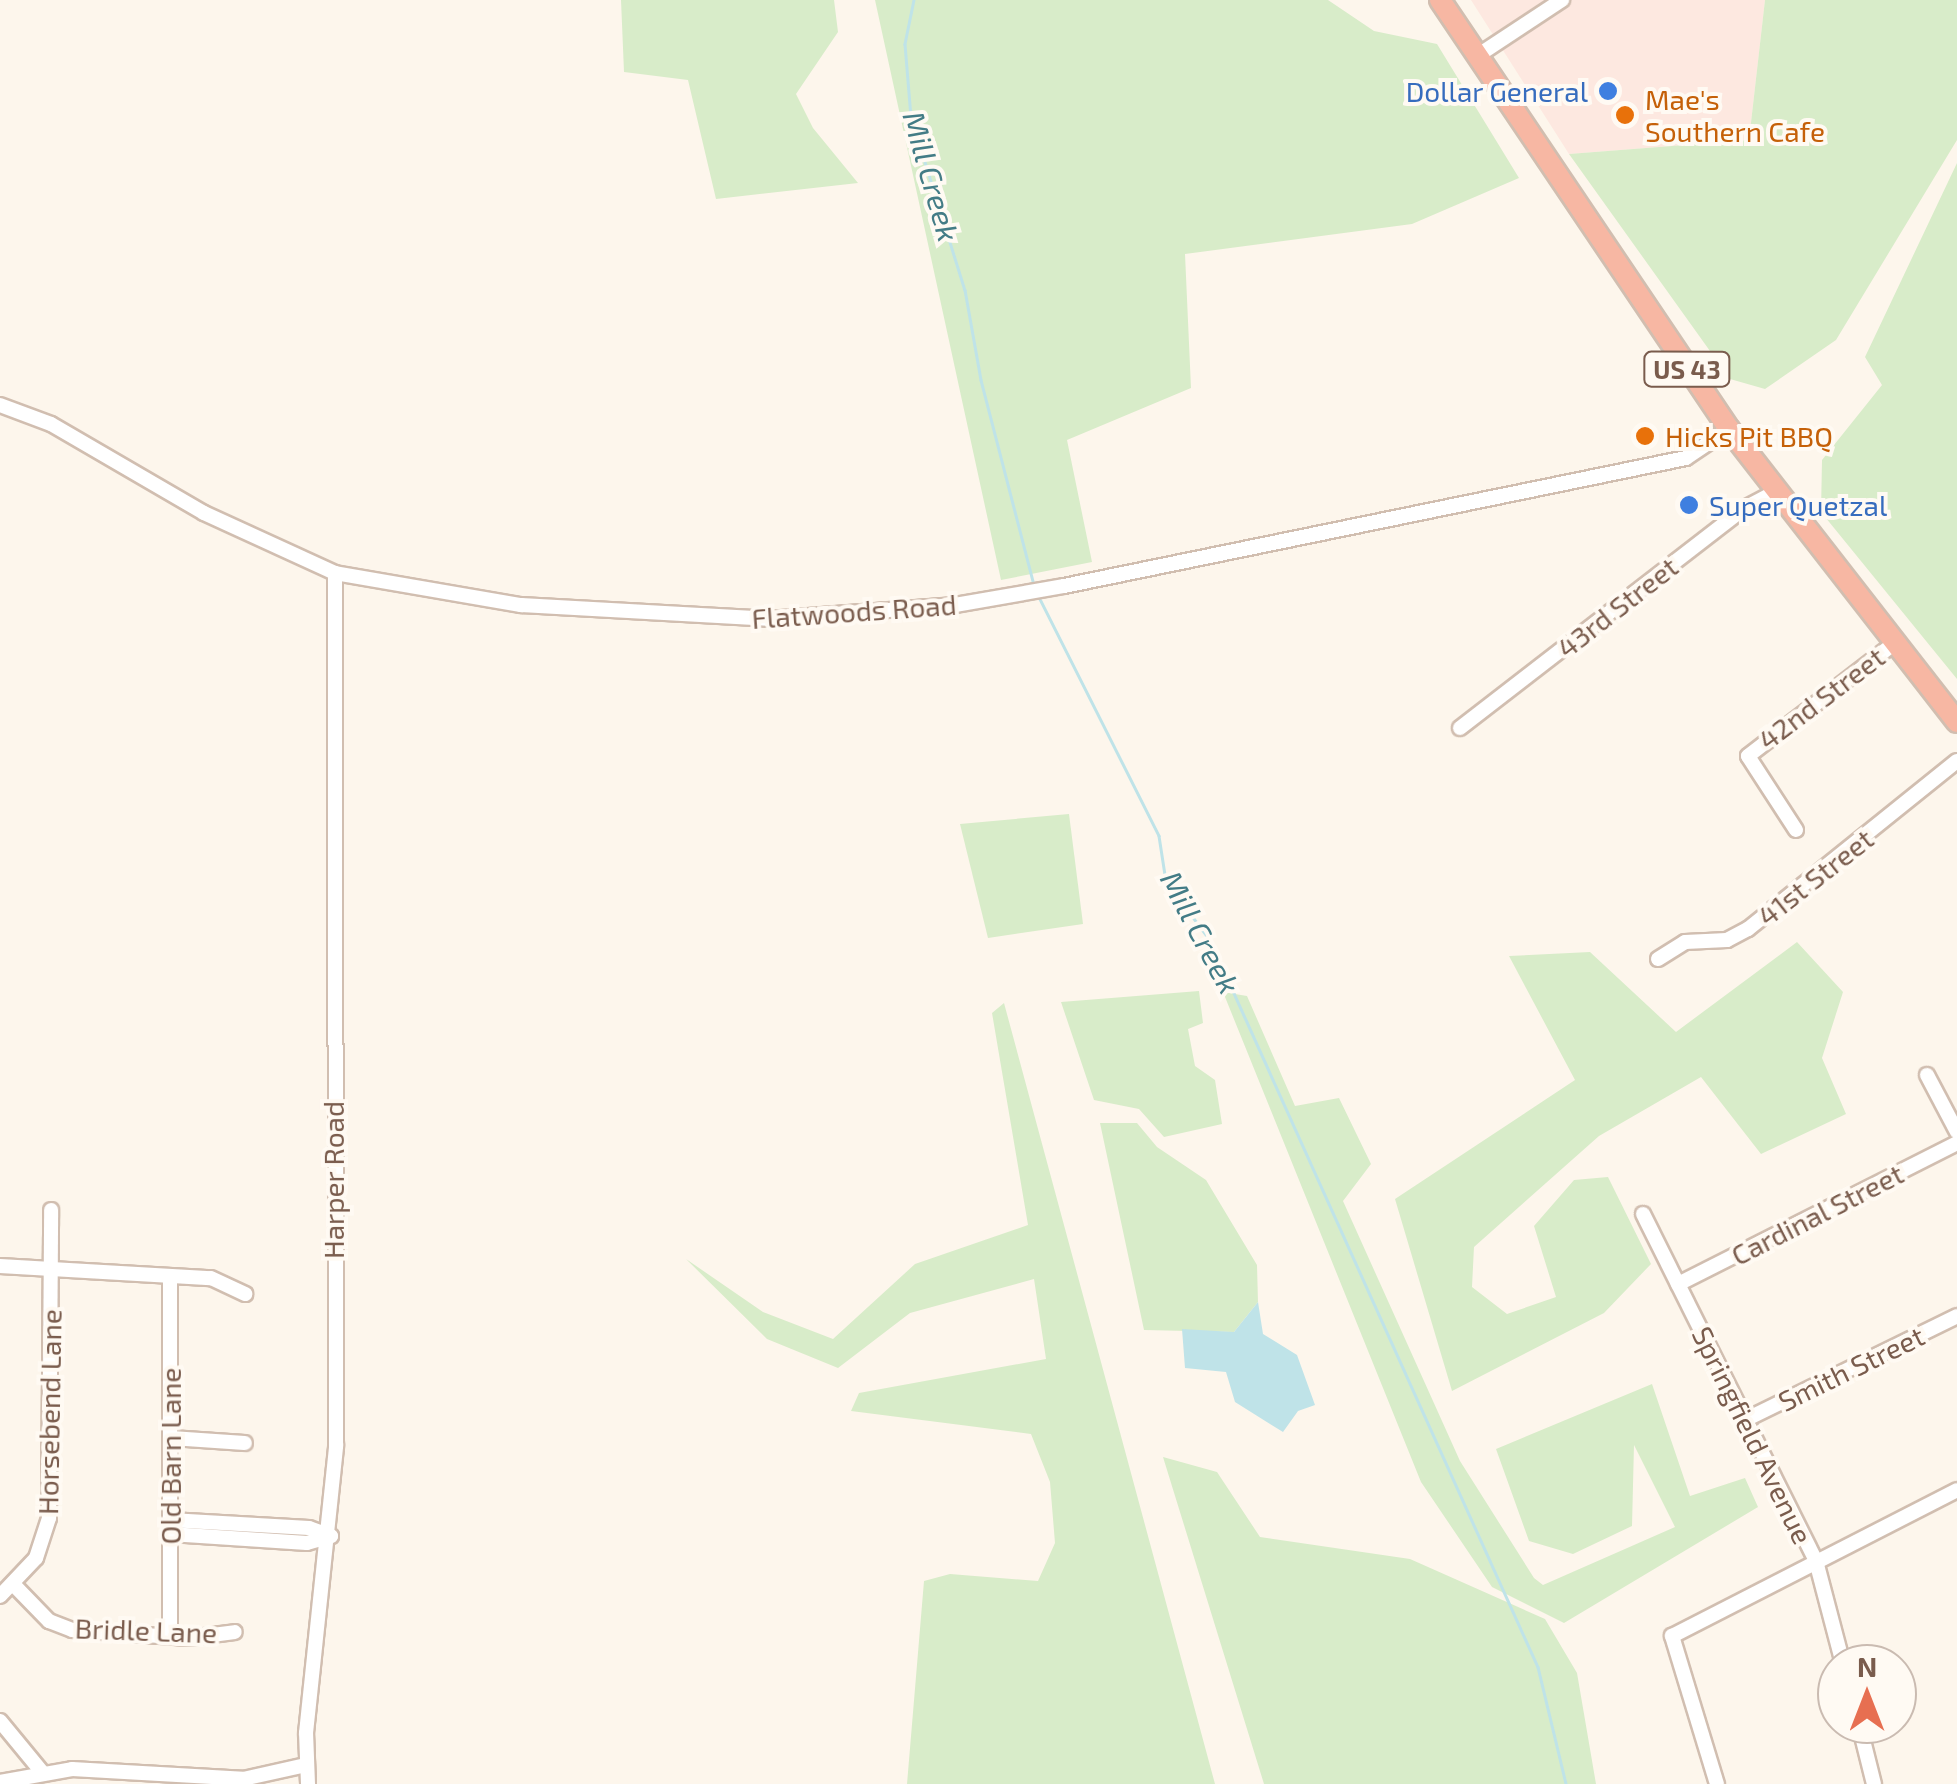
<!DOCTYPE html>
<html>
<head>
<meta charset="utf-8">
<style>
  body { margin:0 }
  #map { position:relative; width:1957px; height:1784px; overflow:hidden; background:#fdf6ec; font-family:"Exo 2",sans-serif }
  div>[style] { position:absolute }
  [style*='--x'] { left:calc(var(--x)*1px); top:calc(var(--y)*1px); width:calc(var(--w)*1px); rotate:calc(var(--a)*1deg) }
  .commercial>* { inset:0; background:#fde8e0 }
  .green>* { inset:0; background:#d8ecc9 }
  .water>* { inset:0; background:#bfe3e8 }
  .stream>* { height:2.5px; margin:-1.25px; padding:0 1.25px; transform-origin:1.25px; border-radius:1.25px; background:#bfe3e8 }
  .roads { filter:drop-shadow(2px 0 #d1beb0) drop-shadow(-2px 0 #d1beb0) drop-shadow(0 2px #d1beb0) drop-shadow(0 -2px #d1beb0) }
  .minor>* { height:14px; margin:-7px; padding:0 7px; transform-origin:7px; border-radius:7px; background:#fff }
  .highway>* { height:20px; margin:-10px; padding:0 10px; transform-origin:10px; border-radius:10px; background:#f7b7a3 }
  .dots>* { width:28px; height:28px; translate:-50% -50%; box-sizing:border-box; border:5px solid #fffaf3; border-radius:50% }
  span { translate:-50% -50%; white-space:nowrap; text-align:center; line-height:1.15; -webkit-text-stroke:8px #fffaf3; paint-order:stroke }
  .shield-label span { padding:2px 8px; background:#fffaf3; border:2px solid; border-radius:8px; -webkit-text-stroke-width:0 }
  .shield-label { font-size:25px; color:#7a5c4d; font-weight:700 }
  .shop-label { font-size:28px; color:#366cbe }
  .right { translate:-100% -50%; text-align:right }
  .left { translate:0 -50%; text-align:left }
  .food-label { font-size:28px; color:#c56008 }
  .street-label { font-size:28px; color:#7a5c4d }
  .water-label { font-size:30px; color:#437c86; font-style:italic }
  .north { position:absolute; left:1817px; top:1644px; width:100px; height:100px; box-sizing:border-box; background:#fffaf3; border:2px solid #cabbb1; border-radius:50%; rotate:0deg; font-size:28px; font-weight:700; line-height:40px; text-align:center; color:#7a5c4d }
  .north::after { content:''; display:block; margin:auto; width:35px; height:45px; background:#e76f51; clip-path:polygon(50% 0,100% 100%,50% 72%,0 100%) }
</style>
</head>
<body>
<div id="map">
  <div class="commercial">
    <div style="clip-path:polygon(1471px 0,1765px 0,1749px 140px,1569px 154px)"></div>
  </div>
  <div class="green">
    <div style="clip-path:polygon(621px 0,834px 0,838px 32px,796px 94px,813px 128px,858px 183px,716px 199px,688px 80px,624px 72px)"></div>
    <div style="clip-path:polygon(875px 0,1328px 0,1374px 31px,1437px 44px,1519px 178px,1412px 224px,1185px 254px,1191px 388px,1067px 440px,1092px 562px,1001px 580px)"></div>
    <div style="clip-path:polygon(1765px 0,1957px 0,1957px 140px,1836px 340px,1765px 389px,1730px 379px,1569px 154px,1749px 140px)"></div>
    <div style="clip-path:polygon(1957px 163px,1957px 679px,1821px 512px,1822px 460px,1882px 385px,1865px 357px)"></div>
    <div style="clip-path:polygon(1069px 814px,1083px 924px,988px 938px,960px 824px)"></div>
    <div style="clip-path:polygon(1797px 942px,1843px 992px,1822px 1058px,1846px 1114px,1761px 1154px,1701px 1077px,1599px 1136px,1474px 1247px,1472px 1287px,1507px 1314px,1556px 1297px,1534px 1226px,1574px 1180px,1608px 1177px,1651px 1264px,1604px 1313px,1452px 1391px,1395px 1199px,1575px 1080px,1509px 956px,1590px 952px,1676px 1032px)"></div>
    <div style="clip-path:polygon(1199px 991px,1203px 1023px,1188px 1029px,1195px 1066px,1215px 1080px,1222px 1124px,1164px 1137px,1139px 1109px,1094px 1100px,1061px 1002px)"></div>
    <div style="clip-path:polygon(1223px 992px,1247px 996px,1295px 1106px,1339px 1098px,1371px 1164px,1343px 1201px,1460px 1461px,1534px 1578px,1543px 1585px,1675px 1527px,1634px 1445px,1632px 1526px,1573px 1554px,1529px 1541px,1496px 1449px,1652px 1384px,1690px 1496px,1745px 1478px,1758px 1507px,1564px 1623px,1492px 1587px,1421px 1482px)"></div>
    <div style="clip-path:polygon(1004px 1003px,1215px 1784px,907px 1784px,924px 1581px,950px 1574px,1038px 1581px,1055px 1543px,1050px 1482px,1031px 1434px,851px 1411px,859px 1393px,1046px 1359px,1034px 1279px,910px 1313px,838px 1368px,767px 1339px,686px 1259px,763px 1312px,833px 1339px,915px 1264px,1028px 1225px,992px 1013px)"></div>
    <div style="clip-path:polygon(1100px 1123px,1137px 1123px,1157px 1147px,1206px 1180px,1257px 1265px,1258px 1302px,1234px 1332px,1144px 1330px)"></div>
    <div style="clip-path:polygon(1163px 1457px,1217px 1472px,1260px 1537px,1410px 1559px,1545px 1619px,1577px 1673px,1596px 1784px,1264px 1784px)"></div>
  </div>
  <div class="water">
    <div style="clip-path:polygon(1258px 1302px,1263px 1334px,1297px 1355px,1315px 1405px,1298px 1411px,1283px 1432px,1235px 1402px,1226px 1372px,1185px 1368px,1182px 1329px,1234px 1332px)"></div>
  </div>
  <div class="stream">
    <div style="--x:914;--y:0;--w:45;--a:101.6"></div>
    <div style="--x:905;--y:44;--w:73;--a:85.3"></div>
    <div style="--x:911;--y:117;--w:181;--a:72.7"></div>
    <div style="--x:965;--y:290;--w:91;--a:79.9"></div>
    <div style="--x:981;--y:380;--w:212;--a:75.5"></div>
    <div style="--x:1039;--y:597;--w:267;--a:63.3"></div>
    <div style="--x:1159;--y:836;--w:46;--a:81.2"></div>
    <div style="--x:1166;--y:881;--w:74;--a:53.3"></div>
    <div style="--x:1210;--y:940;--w:798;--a:65.72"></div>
    <div style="--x:1538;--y:1667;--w:120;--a:76.5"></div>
  </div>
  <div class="roads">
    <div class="minor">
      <div style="--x:1477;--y:56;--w:102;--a:-33.4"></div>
      <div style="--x:0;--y:405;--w:54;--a:20.4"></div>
      <div style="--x:51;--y:424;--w:177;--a:30.2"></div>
      <div style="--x:204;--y:513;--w:144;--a:24.6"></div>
      <div style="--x:335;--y:573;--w:189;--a:9.8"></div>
      <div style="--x:521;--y:605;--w:247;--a:3.2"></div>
      <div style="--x:768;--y:619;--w:188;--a:-4.3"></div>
      <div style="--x:955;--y:605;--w:111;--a:-9.9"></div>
      <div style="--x:1064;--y:586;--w:635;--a:-11.63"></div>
      <div style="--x:1686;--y:458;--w:52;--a:-34"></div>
      <div style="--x:1460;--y:728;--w:360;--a:-37.7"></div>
      <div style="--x:1745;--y:508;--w:36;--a:-28"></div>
      <div style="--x:1796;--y:830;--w:88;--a:-123"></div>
      <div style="--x:1748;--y:756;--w:187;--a:-37.6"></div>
      <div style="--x:1658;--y:959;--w:32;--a:-32"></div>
      <div style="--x:1685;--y:942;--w:42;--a:-2.7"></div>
      <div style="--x:1727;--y:940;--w:24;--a:-28"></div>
      <div style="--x:1748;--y:929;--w:268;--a:-38.8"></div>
      <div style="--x:1927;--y:1075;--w:64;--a:62.2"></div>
      <div style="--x:1643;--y:1214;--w:388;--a:63.5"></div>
      <div style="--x:1816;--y:1561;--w:106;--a:75.3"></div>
      <div style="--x:0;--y:1266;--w:211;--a:3.3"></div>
      <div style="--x:211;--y:1278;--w:38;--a:25"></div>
      <div style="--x:170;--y:1276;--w:360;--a:90"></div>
      <div style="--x:1678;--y:1284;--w:313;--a:-26.8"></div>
      <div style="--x:1745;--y:1420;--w:236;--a:-26.1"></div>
      <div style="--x:171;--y:1438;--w:74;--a:3.9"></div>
      <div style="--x:170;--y:1534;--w:137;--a:3.8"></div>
      <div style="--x:307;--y:1543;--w:25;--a:-16"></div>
      <div style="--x:331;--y:1536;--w:23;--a:-160"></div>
      <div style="--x:309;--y:1528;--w:139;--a:-176.7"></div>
      <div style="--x:13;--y:1584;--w:52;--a:45.8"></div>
      <div style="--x:49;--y:1621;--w:25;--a:21"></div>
      <div style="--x:72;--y:1630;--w:117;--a:3.9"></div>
      <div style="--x:189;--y:1638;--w:46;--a:-7.4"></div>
      <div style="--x:0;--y:1596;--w:52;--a:-46.5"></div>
      <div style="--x:36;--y:1558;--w:42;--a:-72"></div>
      <div style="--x:49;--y:1518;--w:308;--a:-89.6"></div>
      <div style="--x:0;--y:1721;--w:66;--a:50.5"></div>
      <div style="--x:1859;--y:1724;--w:62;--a:76"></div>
      <div style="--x:0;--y:1782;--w:73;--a:-10.2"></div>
      <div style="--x:72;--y:1769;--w:171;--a:3.3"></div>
      <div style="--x:243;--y:1779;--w:65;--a:-12.5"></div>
      <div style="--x:308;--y:1784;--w:51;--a:-92.2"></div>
      <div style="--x:306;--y:1733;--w:289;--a:-84"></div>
      <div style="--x:336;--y:1446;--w:873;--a:-90.07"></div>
      <div style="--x:1717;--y:1784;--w:155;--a:-106.9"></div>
      <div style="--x:1672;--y:1636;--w:320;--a:-27.1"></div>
    </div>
    <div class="highway">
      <div style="--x:1440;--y:0;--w:517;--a:56.03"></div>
      <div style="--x:1729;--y:429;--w:371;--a:52.1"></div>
    </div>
  </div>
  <div class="dots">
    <div style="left:1608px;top:91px;background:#3f7fe0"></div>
    <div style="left:1625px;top:115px;background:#e8710a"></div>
    <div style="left:1645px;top:436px;background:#e8710a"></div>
    <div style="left:1689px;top:505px;background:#3f7fe0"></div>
  </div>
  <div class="shield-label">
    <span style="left:1687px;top:369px">US 43</span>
  </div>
  <div class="shop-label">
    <span class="right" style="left:1588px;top:91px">Dollar General</span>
    <span class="left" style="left:1709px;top:505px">Super Quetzal</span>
  </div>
  <div class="food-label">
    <span class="left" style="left:1645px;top:115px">Mae's<br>Southern Cafe</span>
    <span class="left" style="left:1665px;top:436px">Hicks Pit BBQ</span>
  </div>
  <div class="street-label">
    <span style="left:1617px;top:607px;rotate:-38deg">43rd Street</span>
    <span style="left:854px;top:611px;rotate:-4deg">Flatwoods Road</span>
    <span style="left:1821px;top:698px;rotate:-37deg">42nd Street</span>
    <span style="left:1815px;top:877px;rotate:-38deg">41st Street</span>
    <span style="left:333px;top:1180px;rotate:-90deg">Harper Road</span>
    <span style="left:1817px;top:1214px;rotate:-27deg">Cardinal Street</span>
    <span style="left:1851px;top:1368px;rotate:-26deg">Smith Street</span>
    <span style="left:49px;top:1412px;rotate:-89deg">Horsebend Lane</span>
    <span style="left:1753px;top:1435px;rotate:64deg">Springfield Avenue</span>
    <span style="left:170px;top:1456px;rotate:-90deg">Old Barn Lane</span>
    <span style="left:146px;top:1630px;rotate:2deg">Bridle Lane</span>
  </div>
  <div class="water-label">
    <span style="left:932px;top:176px;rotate:74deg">Mill Creek</span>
    <span style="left:1201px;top:932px;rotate:62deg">Mill Creek</span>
  </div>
  <div class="north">N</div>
</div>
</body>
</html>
